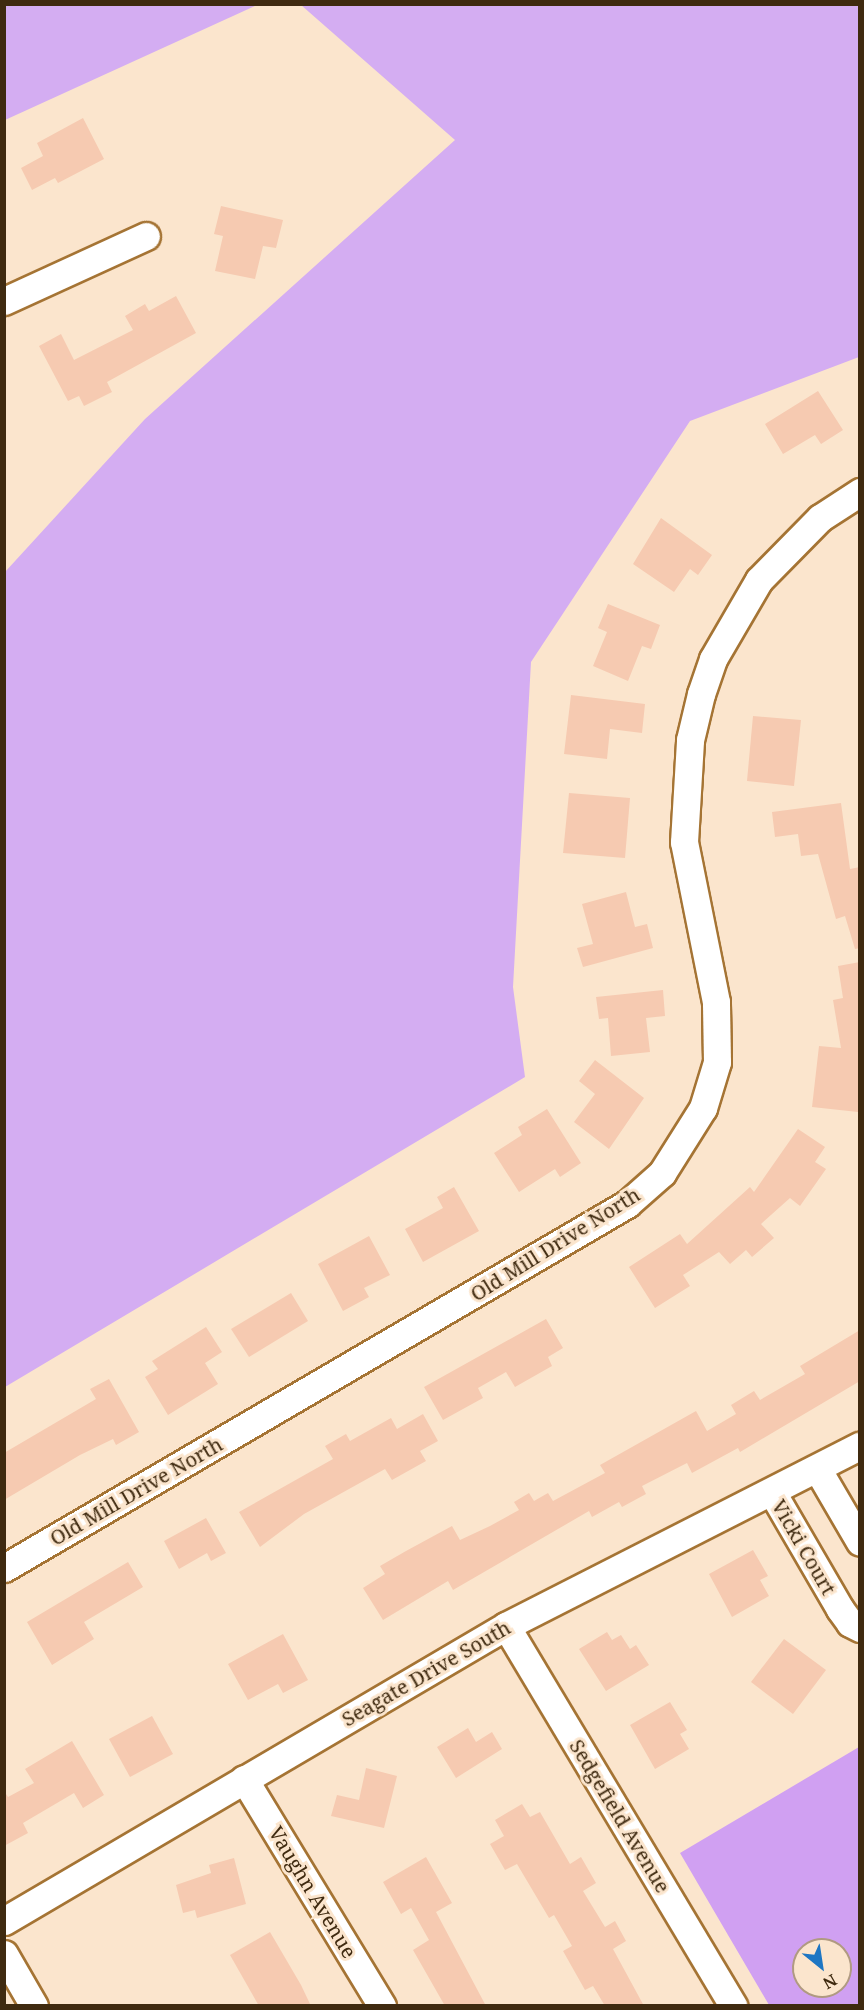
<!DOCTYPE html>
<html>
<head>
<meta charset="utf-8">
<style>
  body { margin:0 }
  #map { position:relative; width:864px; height:2010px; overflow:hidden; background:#fbe5cd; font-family:"Noto Serif",serif }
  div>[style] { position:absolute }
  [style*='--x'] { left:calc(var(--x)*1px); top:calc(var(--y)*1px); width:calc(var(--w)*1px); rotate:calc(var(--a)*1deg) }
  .green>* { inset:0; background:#d4adf2 }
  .forest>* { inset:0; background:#d0a0f2 }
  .building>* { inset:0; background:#f6cab1 }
  .roads { filter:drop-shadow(2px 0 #a57434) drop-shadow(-2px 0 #a57434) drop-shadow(0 2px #a57434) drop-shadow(0 -2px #a57434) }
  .minor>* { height:27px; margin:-13.5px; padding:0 13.5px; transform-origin:13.5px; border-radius:13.5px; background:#fff }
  span { translate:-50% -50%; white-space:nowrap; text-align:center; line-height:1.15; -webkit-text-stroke:6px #fbe5cd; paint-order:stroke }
  .street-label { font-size:20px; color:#3f2a10 }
  .frame { position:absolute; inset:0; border:6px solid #3f2a10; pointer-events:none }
  .north { position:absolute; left:792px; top:1938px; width:60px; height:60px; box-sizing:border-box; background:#fbe5cd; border:2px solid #b09a81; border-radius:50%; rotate:150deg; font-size:16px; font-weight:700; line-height:24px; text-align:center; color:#3f2a10 }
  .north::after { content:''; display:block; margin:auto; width:21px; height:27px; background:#1e76c3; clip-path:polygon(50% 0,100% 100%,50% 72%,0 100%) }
</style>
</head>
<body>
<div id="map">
  <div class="green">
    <div style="clip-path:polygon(5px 4px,257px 4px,257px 5px,5px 120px)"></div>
    <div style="clip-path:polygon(301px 5px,859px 5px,859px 357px,690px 421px,531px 662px,513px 987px,525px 1077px,5px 1387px,5px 572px,145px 419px,455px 140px)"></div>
  </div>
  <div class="forest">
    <div style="clip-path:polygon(evenodd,859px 1747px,859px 2004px,769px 2005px,680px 1853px,859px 1747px,804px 1950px,840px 1950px,840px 1986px,804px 1986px,804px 1950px)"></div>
  </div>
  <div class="building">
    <div style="clip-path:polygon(83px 118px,104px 159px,58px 183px,55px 178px,32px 190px,21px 168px,43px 156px,37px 143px)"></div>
    <div style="clip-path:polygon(221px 206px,283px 220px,276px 248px,263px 246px,255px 279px,215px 271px,223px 236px,214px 234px)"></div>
    <div style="clip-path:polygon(176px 296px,196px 333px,107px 382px,112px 392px,84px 406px,79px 396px,68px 401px,39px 346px,61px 334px,74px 360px,133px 330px,125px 316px,145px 304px,149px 311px)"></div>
    <div style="clip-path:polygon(818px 391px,843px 430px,821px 444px,815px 435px,783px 454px,765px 424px)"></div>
    <div style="clip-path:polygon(661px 518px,712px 555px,698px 575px,690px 569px,674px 592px,633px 564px)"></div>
    <div style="clip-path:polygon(608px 604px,660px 625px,651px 649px,642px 646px,628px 681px,593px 666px,607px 632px,598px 628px)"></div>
    <div style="clip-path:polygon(571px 695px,645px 704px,642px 733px,610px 729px,607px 759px,564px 754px)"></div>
    <div style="clip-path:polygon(753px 716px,801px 720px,794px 786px,747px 781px)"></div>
    <div style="clip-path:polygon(569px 793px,630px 798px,625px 858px,563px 853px)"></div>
    <div style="clip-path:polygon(841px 803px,850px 869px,860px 867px,860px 948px,855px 949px,845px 916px,836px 919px,818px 854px,801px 856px,798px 834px,775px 837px,772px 812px)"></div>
    <div style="clip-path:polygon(626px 892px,635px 927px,647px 924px,653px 948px,583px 967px,577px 948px,593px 944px,582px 904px)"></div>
    <div style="clip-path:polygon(860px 962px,858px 1112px,812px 1107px,819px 1046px,841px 1048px,833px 1000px,843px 998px,838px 966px)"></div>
    <div style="clip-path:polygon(663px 990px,665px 1016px,646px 1018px,650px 1052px,611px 1056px,608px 1018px,599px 1019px,596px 997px)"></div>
    <div style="clip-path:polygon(595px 1060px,644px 1098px,609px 1149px,574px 1122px,595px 1094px,579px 1081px)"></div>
    <div style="clip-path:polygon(547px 1109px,581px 1163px,560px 1177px,555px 1169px,519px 1192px,494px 1153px,522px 1135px,518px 1127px)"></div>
    <div style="clip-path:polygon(798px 1129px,825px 1147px,815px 1162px,826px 1169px,800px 1206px,790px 1198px,761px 1224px,774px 1238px,752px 1257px,746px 1250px,730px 1264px,719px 1252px,683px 1275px,690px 1286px,655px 1308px,629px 1267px,680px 1234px,687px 1244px,750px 1187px,754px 1192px)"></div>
    <div style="clip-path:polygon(454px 1187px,479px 1231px,423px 1262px,405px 1229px,443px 1208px,437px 1197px)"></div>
    <div style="clip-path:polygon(369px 1236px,390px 1275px,364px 1288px,369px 1297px,343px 1311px,318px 1264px)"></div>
    <div style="clip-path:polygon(291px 1293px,308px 1321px,249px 1357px,231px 1329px)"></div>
    <div style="clip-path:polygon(546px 1319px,563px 1348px,548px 1357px,552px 1366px,515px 1387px,506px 1372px,478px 1388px,483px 1398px,443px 1420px,424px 1387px)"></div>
    <div style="clip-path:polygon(206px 1327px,222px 1352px,205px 1363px,218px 1384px,168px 1415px,145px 1377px,158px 1369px,152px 1361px)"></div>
    <div style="clip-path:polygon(860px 1330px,860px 1381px,740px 1452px,738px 1448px,692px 1473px,687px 1463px,642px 1486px,646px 1494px,622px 1507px,619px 1502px,592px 1517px,589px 1511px,453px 1590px,448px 1581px,383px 1620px,363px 1588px,385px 1574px,380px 1566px,406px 1551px,452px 1526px,460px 1540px,490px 1526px,519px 1510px,514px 1502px,529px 1493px,534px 1501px,548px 1493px,553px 1501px,605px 1473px,600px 1465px,696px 1411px,707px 1431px,736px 1414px,731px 1405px,754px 1391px,760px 1400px,805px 1374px,800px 1366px)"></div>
    <div style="clip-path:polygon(109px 1379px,139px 1432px,116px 1445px,113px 1439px,80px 1455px,4px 1500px,4px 1453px,96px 1399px,90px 1389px)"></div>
    <div style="clip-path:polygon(423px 1414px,438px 1441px,420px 1451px,426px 1461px,392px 1480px,385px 1469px,304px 1514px,260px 1547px,239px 1512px,333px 1459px,325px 1446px,346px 1434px,350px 1441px,391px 1418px,397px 1429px)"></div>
    <div style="clip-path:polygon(206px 1518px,226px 1553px,211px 1561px,207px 1553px,179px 1569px,164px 1541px)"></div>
    <div style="clip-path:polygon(753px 1550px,768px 1576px,760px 1580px,769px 1596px,732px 1617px,709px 1574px)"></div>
    <div style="clip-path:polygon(128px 1562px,143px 1587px,84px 1622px,94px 1639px,52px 1665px,27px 1622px)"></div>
    <div style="clip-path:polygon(607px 1632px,612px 1640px,621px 1635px,630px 1649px,636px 1645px,649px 1665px,606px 1691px,579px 1649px)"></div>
    <div style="clip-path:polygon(283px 1634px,308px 1680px,283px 1693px,278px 1684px,248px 1700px,228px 1664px)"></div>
    <div style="clip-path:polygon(784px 1639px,826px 1670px,793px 1714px,751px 1682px)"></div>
    <div style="clip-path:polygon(670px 1702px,687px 1730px,680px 1734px,689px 1749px,655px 1769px,630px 1725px)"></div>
    <div style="clip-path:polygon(152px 1716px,173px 1754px,130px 1777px,109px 1739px)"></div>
    <div style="clip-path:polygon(468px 1728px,476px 1742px,492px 1732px,502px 1749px,456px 1778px,437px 1747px)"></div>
    <div style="clip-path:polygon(72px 1741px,104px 1795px,83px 1808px,74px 1793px,23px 1823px,28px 1833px,4px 1846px,4px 1791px,8px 1797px,34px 1783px,25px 1769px)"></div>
    <div style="clip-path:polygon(366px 1768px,397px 1776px,384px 1828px,331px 1816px,337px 1795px,359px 1800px)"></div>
    <div style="clip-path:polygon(522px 1804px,530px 1817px,540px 1812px,570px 1864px,581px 1857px,596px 1883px,583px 1891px,605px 1927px,615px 1921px,626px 1941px,613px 1949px,644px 2006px,605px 2006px,593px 1986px,585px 1990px,563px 1951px,572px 1946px,554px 1915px,549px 1918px,517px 1864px,505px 1870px,490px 1844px,504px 1836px,495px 1820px)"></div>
    <div style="clip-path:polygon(426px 1857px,452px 1903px,436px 1912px,486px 2006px,445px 2006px,413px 1950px,429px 1940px,411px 1908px,401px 1914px,383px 1882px)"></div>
    <div style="clip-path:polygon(234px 1858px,246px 1904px,197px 1918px,195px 1910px,183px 1913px,176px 1885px,211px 1873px,209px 1865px)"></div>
    <div style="clip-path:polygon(270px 1932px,301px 1985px,311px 2006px,259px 2006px,230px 1955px)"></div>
  </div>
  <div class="roads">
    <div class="minor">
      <div style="--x:4;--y:301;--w:156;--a:-24.6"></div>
      <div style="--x:818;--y:1470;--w:83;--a:59.7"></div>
      <div style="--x:772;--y:1492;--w:135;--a:59.8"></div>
      <div style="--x:840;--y:1609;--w:17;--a:54"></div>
      <div style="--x:850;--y:1623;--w:11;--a:27"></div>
      <div style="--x:4;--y:1568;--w:722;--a:-30.3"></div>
      <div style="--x:627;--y:1204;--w:47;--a:-41.5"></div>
      <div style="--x:662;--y:1173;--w:77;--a:-57.8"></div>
      <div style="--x:703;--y:1108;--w:48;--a:-73.1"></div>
      <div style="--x:717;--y:1062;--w:60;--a:-91"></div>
      <div style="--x:716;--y:1002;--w:163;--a:-101.3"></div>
      <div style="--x:684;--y:842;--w:102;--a:-86.6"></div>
      <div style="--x:690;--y:740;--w:47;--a:-76.6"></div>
      <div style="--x:701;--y:694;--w:37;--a:-71"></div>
      <div style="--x:713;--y:659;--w:91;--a:-59.8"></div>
      <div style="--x:759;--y:580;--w:87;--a:-45.5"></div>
      <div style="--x:820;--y:518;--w:48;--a:-33"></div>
      <div style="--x:506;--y:1626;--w:443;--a:59.1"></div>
      <div style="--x:244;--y:1779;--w:266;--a:58.7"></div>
      <div style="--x:4;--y:1921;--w:582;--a:-30.44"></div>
      <div style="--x:506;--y:1626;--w:397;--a:-27"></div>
      <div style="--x:4;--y:1954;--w:60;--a:60"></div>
    </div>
  </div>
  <div class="street-label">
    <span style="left:555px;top:1244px;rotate:-32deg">Old Mill Drive North</span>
    <span style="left:136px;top:1491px;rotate:-30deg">Old Mill Drive North</span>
    <span style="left:804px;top:1547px;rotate:60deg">Vicki Court</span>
    <span style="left:426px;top:1673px;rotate:-30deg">Seagate Drive South</span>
    <span style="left:620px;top:1816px;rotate:59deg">Sedgefield Avenue</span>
    <span style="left:313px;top:1892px;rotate:59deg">Vaughn Avenue</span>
  </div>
  <div class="frame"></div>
  <div class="north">N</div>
</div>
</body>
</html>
